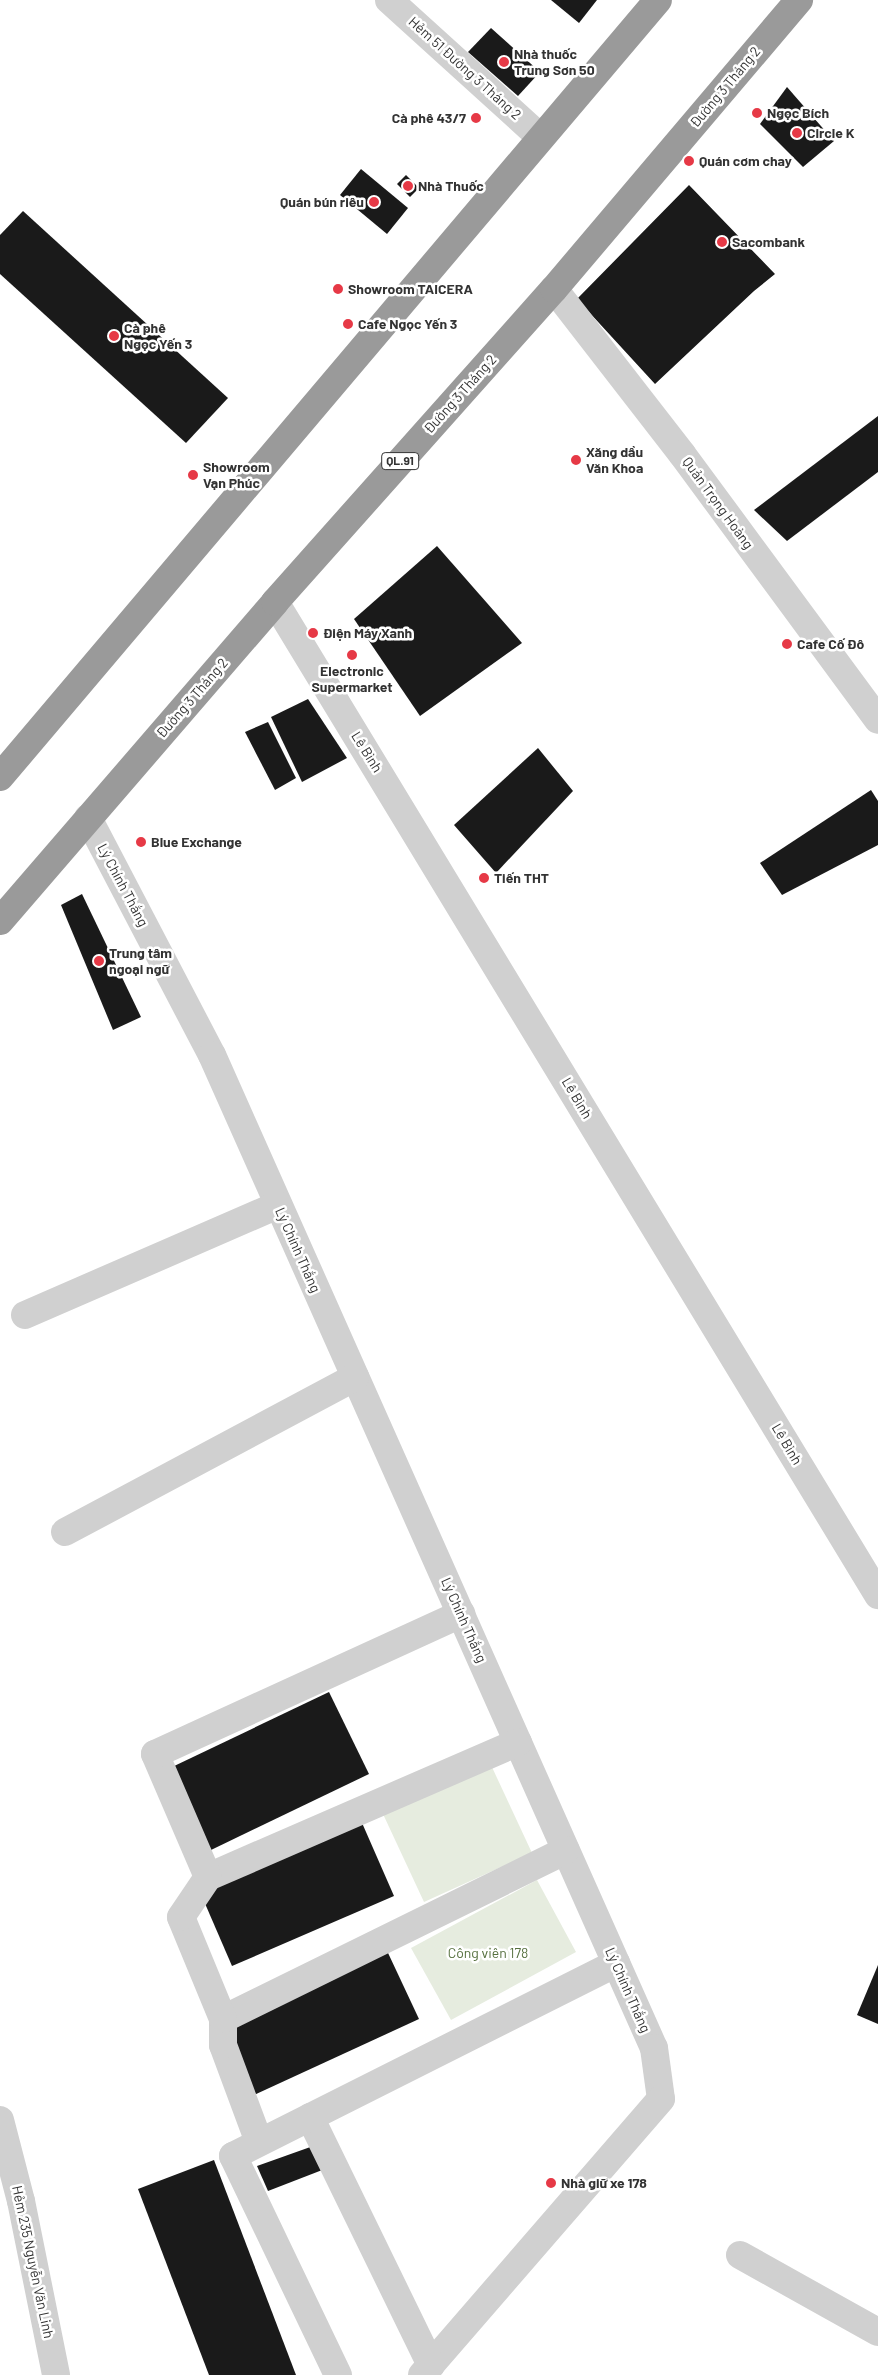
<!DOCTYPE html>
<html>
<head>
<meta charset="utf-8">
<style>
  body { margin:0 }
  #map { position:relative; width:878px; height:2375px; overflow:hidden; background:#fff; font-family:Barlow,sans-serif }
  div>[style] { position:absolute }
  [style*='--x'] { left:calc(var(--x)*1px); top:calc(var(--y)*1px); width:calc(var(--w)*1px); rotate:calc(var(--a)*1deg) }
  .green>* { inset:0; background:#e6ecdf }
  .building>* { inset:0; background:#1a1a1a }
  .minor>* { height:28px; margin:-14px; padding:0 14px; transform-origin:14px; border-radius:14px; background:#d0d0d0 }
  .highway>* { height:28px; margin:-14px; padding:0 14px; transform-origin:14px; border-radius:14px; background:#9a9a9a }
  .dots>* { width:14px; height:14px; translate:-50% -50%; box-sizing:border-box; border:2px solid #fff; border-radius:50% }
  span { translate:-50% -50%; white-space:nowrap; text-align:center; line-height:1.15; -webkit-text-stroke:5px #fff; paint-order:stroke }
  .shield-label span { padding:1px 4px; background:#fff; border:1px solid; border-radius:4px; -webkit-text-stroke-width:0 }
  .shield-label { font-size:12px; color:#333; font-weight:700 }
  .poi-label { font-size:14px; color:#333; font-weight:700 }
  .left { translate:0 -50%; text-align:left }
  .right { translate:-100% -50%; text-align:right }
  .street-label { font-size:14px; color:#333 }
  .park-label { font-size:14px; color:#56703f }
</style>
</head>
<body>
<div id="map">
  <div class="green">
    <div style="clip-path:polygon(491px 1765px,532px 1853px,424px 1902px,383px 1814px)"></div>
    <div style="clip-path:polygon(537px 1880px,576px 1952px,451px 2020px,411px 1948px)"></div>
  </div>
  <div class="building">
    <div style="clip-path:polygon(551px 0,597px 0,579px 23px)"></div>
    <div style="clip-path:polygon(491px 28px,540px 72px,518px 96px,468px 52px)"></div>
    <div style="clip-path:polygon(787px 87px,834px 141px,803px 167px,760px 124px)"></div>
    <div style="clip-path:polygon(361px 169px,408px 208px,387px 234px,340px 195px)"></div>
    <div style="clip-path:polygon(406px 175px,419px 188px,410px 197px,397px 184px)"></div>
    <div style="clip-path:polygon(689px 185px,775px 274px,754px 291px,655px 384px,577px 299px)"></div>
    <div style="clip-path:polygon(23px 211px,228px 398px,186px 443px,0 274px,0 235px)"></div>
    <div style="clip-path:polygon(878px 416px,878px 472px,787px 541px,754px 510px)"></div>
    <div style="clip-path:polygon(437px 546px,522px 643px,420px 716px,354px 619px)"></div>
    <div style="clip-path:polygon(308px 699px,347px 758px,302px 782px,271px 717px)"></div>
    <div style="clip-path:polygon(268px 722px,296px 778px,275px 790px,245px 732px)"></div>
    <div style="clip-path:polygon(538px 748px,573px 791px,496px 873px,454px 825px)"></div>
    <div style="clip-path:polygon(871px 790px,878px 801px,878px 845px,782px 895px,760px 863px)"></div>
    <div style="clip-path:polygon(82px 894px,141px 1017px,113px 1030px,61px 905px)"></div>
    <div style="clip-path:polygon(329px 1692px,369px 1774px,211px 1850px,170px 1768px)"></div>
    <div style="clip-path:polygon(359px 1816px,394px 1896px,232px 1966px,197px 1885px)"></div>
    <div style="clip-path:polygon(381px 1938px,419px 2019px,252px 2096px,214px 2015px)"></div>
    <div style="clip-path:polygon(878px 1965px,878px 2024px,857px 2015px)"></div>
    <div style="clip-path:polygon(316px 2145px,330px 2167px,268px 2191px,257px 2166px)"></div>
    <div style="clip-path:polygon(214px 2160px,296px 2375px,209px 2375px,138px 2189px)"></div>
  </div>
  <div class="minor">
    <div style="--x:389;--y:0;--w:204;--a:42.2"></div>
    <div style="--x:554;--y:289;--w:209;--a:52.2"></div>
    <div style="--x:682;--y:454;--w:330;--a:53.6"></div>
    <div style="--x:275;--y:602;--w:1162;--a:58.73"></div>
    <div style="--x:88;--y:818;--w:267;--a:62.4"></div>
    <div style="--x:212;--y:1055;--w:1087;--a:66.01"></div>
    <div style="--x:654;--y:2048;--w:51;--a:82.2"></div>
    <div style="--x:661;--y:2099;--w:365;--a:130.9"></div>
    <div style="--x:25;--y:1315;--w:276;--a:-23.5"></div>
    <div style="--x:65;--y:1532;--w:329;--a:-28.1"></div>
    <div style="--x:208;--y:1877;--w:338;--a:-23.5"></div>
    <div style="--x:223;--y:2019;--w:382;--a:-26.2"></div>
    <div style="--x:310;--y:2117;--w:276;--a:64"></div>
    <div style="--x:0;--y:2120;--w:84;--a:75.5"></div>
    <div style="--x:21;--y:2201;--w:177;--a:78.6"></div>
    <div style="--x:259;--y:2142;--w:103;--a:-110.4"></div>
    <div style="--x:223;--y:2045;--w:26;--a:-90"></div>
    <div style="--x:223;--y:2019;--w:110;--a:-112.4"></div>
    <div style="--x:181;--y:1917;--w:48;--a:-56"></div>
    <div style="--x:208;--y:1877;--w:134;--a:-113.3"></div>
    <div style="--x:155;--y:1754;--w:337;--a:-24.6"></div>
    <div style="--x:740;--y:2255;--w:158;--a:29.2"></div>
    <div style="--x:338;--y:2375;--w:243;--a:-115.6"></div>
    <div style="--x:233;--y:2156;--w:429;--a:-26.7"></div>
  </div>
  <div class="highway">
    <div style="--x:0;--y:777;--w:1018;--a:-49.74"></div>
    <div style="--x:0;--y:921;--w:421;--a:-49.2"></div>
    <div style="--x:275;--y:602;--w:419;--a:-48.3"></div>
    <div style="--x:554;--y:289;--w:379;--a:-49.7"></div>
  </div>
  <div class="dots">
    <div style="left:504px;top:62px;background:#e63946"></div>
    <div style="left:757px;top:113px;background:#e63946"></div>
    <div style="left:476px;top:118px;background:#e63946"></div>
    <div style="left:797px;top:133px;background:#e63946"></div>
    <div style="left:689px;top:161px;background:#e63946"></div>
    <div style="left:408px;top:186px;background:#e63946"></div>
    <div style="left:374px;top:202px;background:#e63946"></div>
    <div style="left:722px;top:242px;background:#e63946"></div>
    <div style="left:338px;top:289px;background:#e63946"></div>
    <div style="left:348px;top:324px;background:#e63946"></div>
    <div style="left:114px;top:336px;background:#e63946"></div>
    <div style="left:576px;top:460px;background:#e63946"></div>
    <div style="left:193px;top:475px;background:#e63946"></div>
    <div style="left:313px;top:633px;background:#e63946"></div>
    <div style="left:787px;top:644px;background:#e63946"></div>
    <div style="left:352px;top:655px;background:#e63946"></div>
    <div style="left:141px;top:842px;background:#e63946"></div>
    <div style="left:484px;top:878px;background:#e63946"></div>
    <div style="left:99px;top:961px;background:#e63946"></div>
    <div style="left:551px;top:2183px;background:#e63946"></div>
  </div>
  <div class="shield-label">
    <span style="left:400px;top:461px">QL.91</span>
  </div>
  <div class="poi-label">
    <span class="left" style="left:514px;top:62px">Nhà thuốc<br>Trung Sơn 50</span>
    <span class="left" style="left:767px;top:113px">Ngọc Bích</span>
    <span class="right" style="left:466px;top:118px">Cà phê 43/7</span>
    <span class="left" style="left:807px;top:133px">Circle K</span>
    <span class="left" style="left:699px;top:161px">Quán cơm chay</span>
    <span class="left" style="left:418px;top:186px">Nhà Thuốc</span>
    <span class="right" style="left:364px;top:202px">Quán bún riêu</span>
    <span class="left" style="left:732px;top:242px">Sacombank</span>
    <span class="left" style="left:348px;top:289px">Showroom TAICERA</span>
    <span class="left" style="left:358px;top:324px">Cafe Ngọc Yến 3</span>
    <span class="left" style="left:124px;top:336px">Cà phê<br>Ngọc Yến 3</span>
    <span class="left" style="left:586px;top:460px">Xăng dầu<br>Văn Khoa</span>
    <span class="left" style="left:203px;top:475px">Showroom<br>Vạn Phúc</span>
    <span class="left" style="left:323px;top:633px">Điện Máy Xanh</span>
    <span class="left" style="left:797px;top:644px">Cafe Cố Đô</span>
    <span style="left:352px;top:679px">Electronic<br>Supermarket</span>
    <span class="left" style="left:151px;top:842px">Blue Exchange</span>
    <span class="left" style="left:494px;top:878px">Tiến THT</span>
    <span class="left" style="left:109px;top:961px">Trung tâm<br>ngoại ngữ</span>
    <span class="left" style="left:561px;top:2183px">Nhà giữ xe 178</span>
  </div>
  <div class="street-label">
    <span style="left:465px;top:68px;rotate:42deg">Hẻm 51 Đường 3 Tháng 2</span>
    <span style="left:725px;top:87px;rotate:-50deg">Đường 3 Tháng 2</span>
    <span style="left:460px;top:394px;rotate:-48deg">Đường 3 Tháng 2</span>
    <span style="left:718px;top:503px;rotate:54deg">Quản Trọng Hoàng</span>
    <span style="left:192px;top:698px;rotate:-49deg">Đường 3 Tháng 2</span>
    <span style="left:367px;top:752px;rotate:58deg">Lê Bình</span>
    <span style="left:123px;top:885px;rotate:62deg">Lý Chính Thắng</span>
    <span style="left:577px;top:1098px;rotate:59deg">Lê Bình</span>
    <span style="left:298px;top:1250px;rotate:66deg">Lý Chính Thắng</span>
    <span style="left:787px;top:1444px;rotate:59deg">Lê Bình</span>
    <span style="left:464px;top:1620px;rotate:66deg">Lý Chính Thắng</span>
    <span style="left:628px;top:1990px;rotate:66deg">Lý Chính Thắng</span>
    <span style="left:33px;top:2262px;rotate:78deg">Hẻm 235 Nguyễn Văn Linh</span>
  </div>
  <div class="park-label">
    <span style="left:488px;top:1953px">Công viên 178</span>
  </div>
</div>
</body>
</html>
